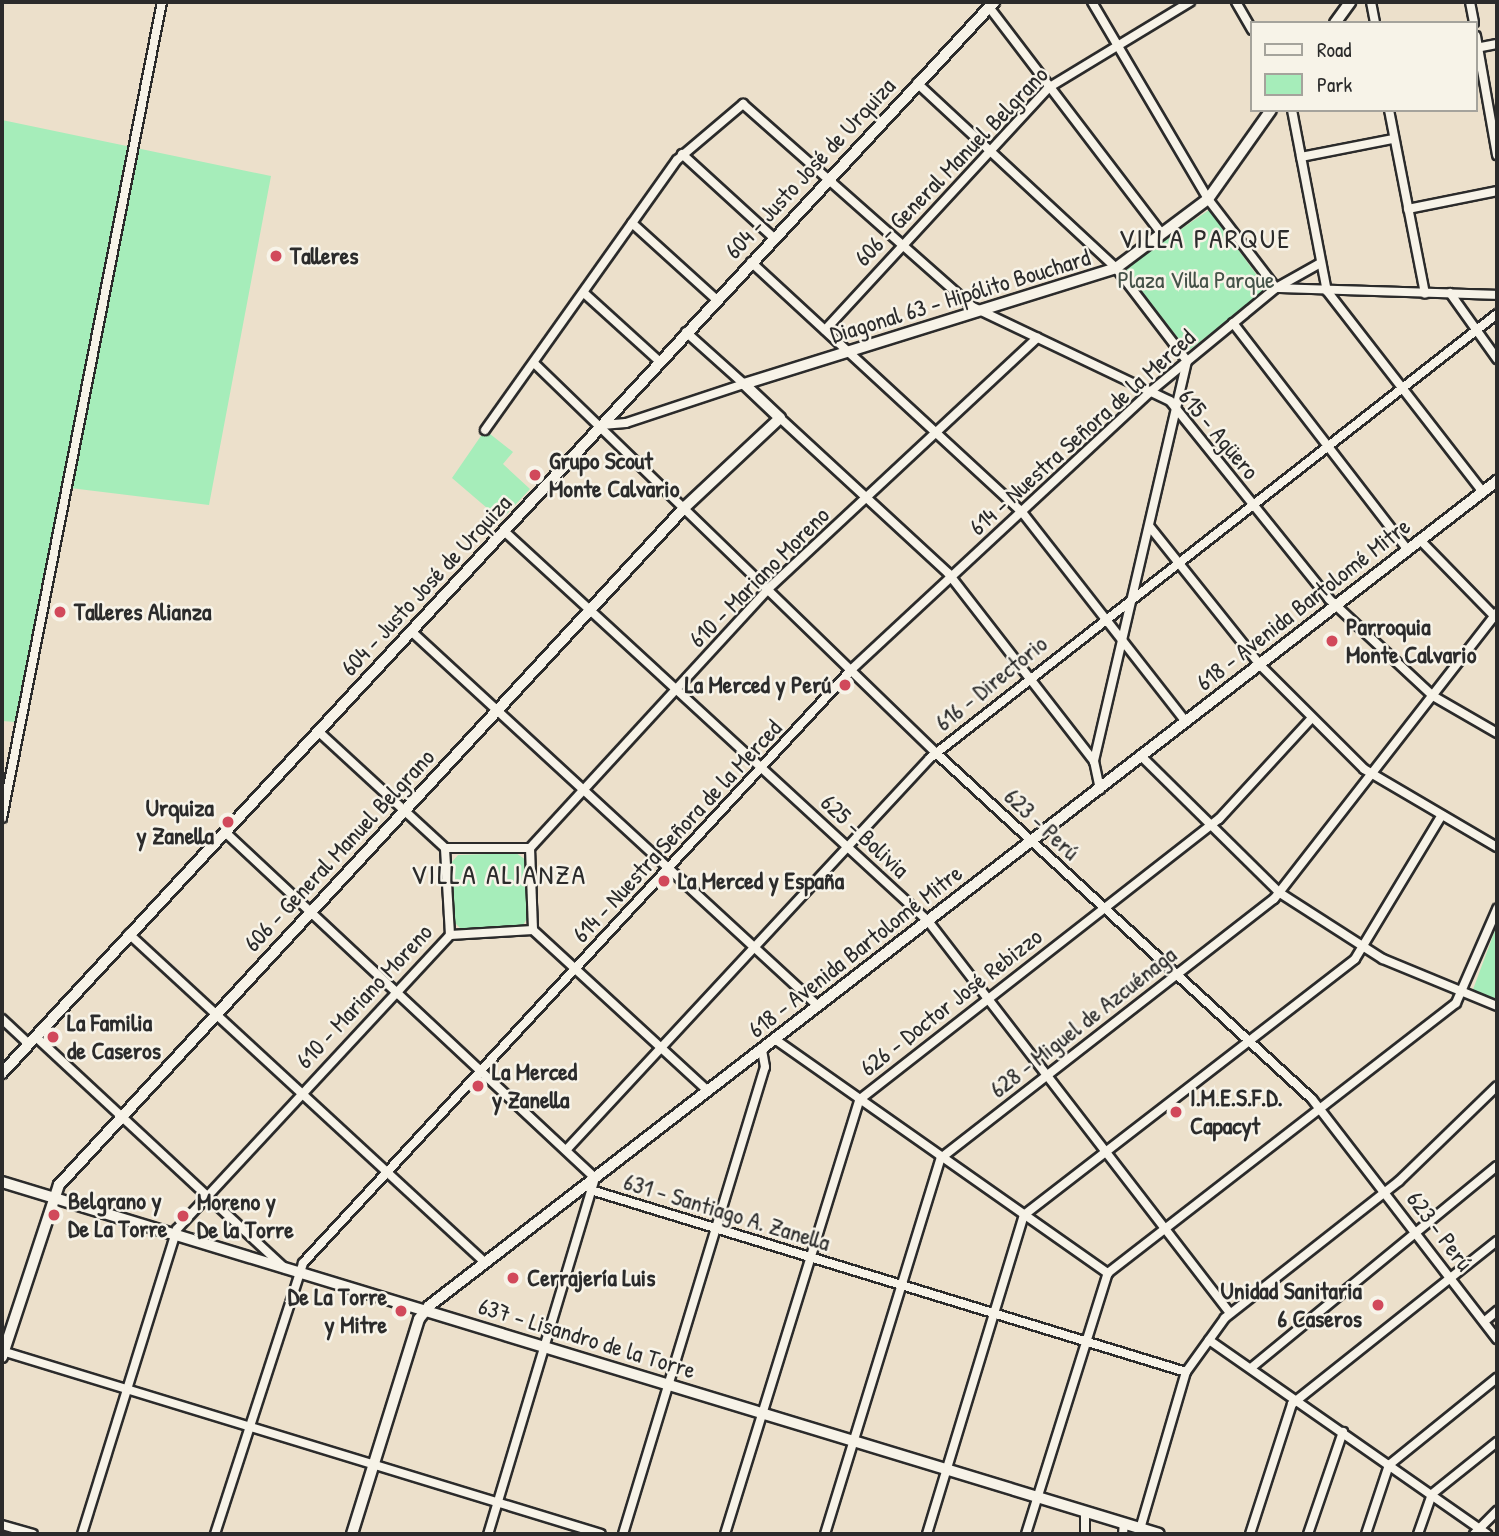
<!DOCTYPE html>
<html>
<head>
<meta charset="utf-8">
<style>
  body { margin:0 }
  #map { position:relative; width:1499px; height:1536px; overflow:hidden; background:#ece0cb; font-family:"Patrick Hand",sans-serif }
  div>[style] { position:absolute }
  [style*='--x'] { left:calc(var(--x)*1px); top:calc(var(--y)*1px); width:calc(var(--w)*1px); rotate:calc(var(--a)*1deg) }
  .green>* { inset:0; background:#a6edba }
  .roads { filter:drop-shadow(2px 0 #2b2b2b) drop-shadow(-2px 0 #2b2b2b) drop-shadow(0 2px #2b2b2b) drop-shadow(0 -2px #2b2b2b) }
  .street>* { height:8px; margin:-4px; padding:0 4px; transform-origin:4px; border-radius:4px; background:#f7f3e8 }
  .secondary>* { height:10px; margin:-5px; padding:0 5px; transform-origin:5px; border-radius:5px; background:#f7f3e8 }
  .dots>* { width:19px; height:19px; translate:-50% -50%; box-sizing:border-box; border:4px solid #f7f3e8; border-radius:50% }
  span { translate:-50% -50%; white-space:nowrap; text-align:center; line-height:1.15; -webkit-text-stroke:5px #f7f3e8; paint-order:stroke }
  .street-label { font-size:24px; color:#2b2b2b }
  .poi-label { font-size:24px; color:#2b2b2b; font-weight:700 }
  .left { translate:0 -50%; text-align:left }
  .right { translate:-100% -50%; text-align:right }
  .park-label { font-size:24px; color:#445248 }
  .quarter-label { font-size:28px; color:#2b2b2b; letter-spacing:2px }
  .frame { position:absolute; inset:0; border:4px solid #2b2b2b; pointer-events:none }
  .legend { position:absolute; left:1250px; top:21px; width:228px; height:91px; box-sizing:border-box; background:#f7f3e8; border:2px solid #a5a39c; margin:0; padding:9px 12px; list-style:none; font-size:21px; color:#2b2b2b }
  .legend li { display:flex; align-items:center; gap:14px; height:35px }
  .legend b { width:35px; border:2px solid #a5a39c }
</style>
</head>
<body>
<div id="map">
  <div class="green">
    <div style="clip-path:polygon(2px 120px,271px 176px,209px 505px,62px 487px,16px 722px,2px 721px)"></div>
    <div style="clip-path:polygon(1209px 210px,1267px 289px,1188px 351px,1124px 268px)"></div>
    <div style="clip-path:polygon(485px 430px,513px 452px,503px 464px,530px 489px,501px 520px,452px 478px)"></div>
    <div style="clip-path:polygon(516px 853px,526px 860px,529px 915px,522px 927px,462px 930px,455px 923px,452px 862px,458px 855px)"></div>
    <div style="clip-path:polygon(1497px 925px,1497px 1000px,1472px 992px)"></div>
  </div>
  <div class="roads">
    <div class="street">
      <div style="--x:1092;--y:2;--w:229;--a:59.5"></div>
      <div style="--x:1208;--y:199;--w:112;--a:52.6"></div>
      <div style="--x:1276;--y:288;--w:221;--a:1.8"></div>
      <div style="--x:1236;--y:2;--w:32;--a:60"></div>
      <div style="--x:1371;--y:2;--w:21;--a:79"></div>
      <div style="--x:1470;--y:2;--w:21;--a:79"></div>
      <div style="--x:989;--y:7;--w:285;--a:52.7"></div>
      <div style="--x:1476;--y:36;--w:121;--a:80"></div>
      <div style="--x:1476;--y:48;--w:21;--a:-11"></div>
      <div style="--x:917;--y:83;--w:272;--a:42.9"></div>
      <div style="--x:1116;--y:268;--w:117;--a:52.6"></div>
      <div style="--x:1187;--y:361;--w:411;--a:103.1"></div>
      <div style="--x:1292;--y:110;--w:184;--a:79.1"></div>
      <div style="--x:1327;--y:291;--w:254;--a:52.2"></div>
      <div style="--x:1389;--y:110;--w:187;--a:78.9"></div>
      <div style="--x:682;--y:154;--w:123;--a:42.4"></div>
      <div style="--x:1301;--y:157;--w:94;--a:-11.1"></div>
      <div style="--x:1408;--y:209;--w:91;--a:-11.4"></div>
      <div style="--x:632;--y:223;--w:115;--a:42.2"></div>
      <div style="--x:751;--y:262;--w:369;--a:42.7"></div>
      <div style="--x:1022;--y:512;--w:265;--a:52"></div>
      <div style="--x:584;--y:293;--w:103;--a:42.2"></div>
      <div style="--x:1450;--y:293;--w:81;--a:54.5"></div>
      <div style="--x:1233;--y:323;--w:287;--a:52.4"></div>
      <div style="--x:825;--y:330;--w:329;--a:-47.3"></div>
      <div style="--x:1048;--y:88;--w:166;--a:-31.2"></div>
      <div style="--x:534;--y:363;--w:560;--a:44.13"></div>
      <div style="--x:936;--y:753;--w:511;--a:42.62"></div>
      <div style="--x:1312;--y:1099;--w:303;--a:52.4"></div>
      <div style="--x:780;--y:418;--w:229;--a:42.7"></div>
      <div style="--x:948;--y:573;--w:238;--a:52.2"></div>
      <div style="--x:1094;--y:761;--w:29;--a:78"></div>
      <div style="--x:602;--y:425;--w:24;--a:-5"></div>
      <div style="--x:626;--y:423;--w:124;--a:-18.3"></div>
      <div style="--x:744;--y:384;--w:78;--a:-138.1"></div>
      <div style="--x:485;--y:430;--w:331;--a:-54.6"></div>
      <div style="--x:677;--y:160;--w:87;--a:-40.3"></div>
      <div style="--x:743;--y:104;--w:305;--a:41.5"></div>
      <div style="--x:971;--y:306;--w:221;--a:25.5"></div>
      <div style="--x:1170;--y:401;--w:254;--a:51.2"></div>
      <div style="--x:1329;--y:599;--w:142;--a:43"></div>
      <div style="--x:1433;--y:696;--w:74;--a:30"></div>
      <div style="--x:1150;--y:527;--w:176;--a:51.4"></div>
      <div style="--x:1260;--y:665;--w:147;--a:45"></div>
      <div style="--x:1364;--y:769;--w:154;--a:30.4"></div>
      <div style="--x:504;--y:531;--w:576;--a:42.61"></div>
      <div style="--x:928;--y:921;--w:495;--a:52.4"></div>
      <div style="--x:1420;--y:540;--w:109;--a:45.7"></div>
      <div style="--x:411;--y:631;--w:553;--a:42.66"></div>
      <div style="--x:319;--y:732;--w:171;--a:42.6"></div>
      <div style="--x:1141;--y:756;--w:195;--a:44.6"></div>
      <div style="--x:1280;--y:893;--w:122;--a:32.7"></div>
      <div style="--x:1383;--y:959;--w:123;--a:22.4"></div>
      <div style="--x:2;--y:818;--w:832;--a:-78.91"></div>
      <div style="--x:225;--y:832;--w:507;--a:43.08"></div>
      <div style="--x:595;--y:1178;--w:372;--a:106.7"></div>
      <div style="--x:445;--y:848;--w:85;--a:0"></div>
      <div style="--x:530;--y:848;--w:353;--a:-47.4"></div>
      <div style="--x:769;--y:588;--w:367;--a:-43"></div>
      <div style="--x:530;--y:848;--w:82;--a:87.9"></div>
      <div style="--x:533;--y:930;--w:238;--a:42.6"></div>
      <div style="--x:129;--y:934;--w:485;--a:42.7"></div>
      <div style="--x:450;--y:935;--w:83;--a:-3.4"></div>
      <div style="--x:2;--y:1019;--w:37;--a:43"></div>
      <div style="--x:36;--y:1037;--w:340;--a:42.9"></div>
      <div style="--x:776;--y:1040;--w:406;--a:35.1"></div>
      <div style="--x:568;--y:1148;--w:532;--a:-47.13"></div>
      <div style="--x:930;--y:758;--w:720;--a:-38.06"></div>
      <div style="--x:594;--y:1191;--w:619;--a:17"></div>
      <div style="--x:1485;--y:1321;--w:16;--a:-40"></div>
      <div style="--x:1209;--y:1340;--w:339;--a:34.9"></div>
      <div style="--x:2;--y:1351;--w:626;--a:16.99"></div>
      <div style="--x:1251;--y:1368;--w:318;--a:-39.4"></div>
      <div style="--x:2;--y:1525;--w:32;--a:16"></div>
      <div style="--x:1140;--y:1529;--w:164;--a:-73.7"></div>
      <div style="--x:1186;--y:1372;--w:67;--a:-54.2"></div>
      <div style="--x:1225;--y:1318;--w:221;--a:-38.2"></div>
      <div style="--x:1399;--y:1181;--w:136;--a:-44.1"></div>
      <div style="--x:82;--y:1534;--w:319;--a:-72.7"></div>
      <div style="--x:177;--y:1229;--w:401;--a:-47.1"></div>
      <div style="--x:450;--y:935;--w:87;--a:-93.3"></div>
      <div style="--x:215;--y:1534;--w:285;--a:-72"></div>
      <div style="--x:303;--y:1263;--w:810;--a:-47.25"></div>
      <div style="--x:853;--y:668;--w:407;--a:-42.9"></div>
      <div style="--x:1151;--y:391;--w:162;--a:-39.5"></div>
      <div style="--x:1276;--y:288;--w:49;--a:-29.2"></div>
      <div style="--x:623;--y:1534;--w:488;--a:-73.1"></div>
      <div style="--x:765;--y:1067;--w:17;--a:-100"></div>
      <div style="--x:725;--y:1534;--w:454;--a:-72.8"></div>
      <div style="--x:859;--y:1100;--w:457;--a:-38"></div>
      <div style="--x:1219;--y:819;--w:136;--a:-47.4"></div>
      <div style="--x:825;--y:1534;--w:393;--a:-72.9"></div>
      <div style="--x:941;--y:1158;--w:422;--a:-37.9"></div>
      <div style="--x:1274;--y:899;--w:363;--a:-52.1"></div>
      <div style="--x:927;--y:1534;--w:333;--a:-73.1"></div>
      <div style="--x:1024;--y:1215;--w:418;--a:-37.7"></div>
      <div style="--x:1355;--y:959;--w:168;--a:-58.9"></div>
      <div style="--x:1026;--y:1534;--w:274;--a:-72.6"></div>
      <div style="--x:1108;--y:1273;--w:440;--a:-37.8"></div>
      <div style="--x:1456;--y:1003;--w:103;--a:-66.4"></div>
      <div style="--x:1085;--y:1534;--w:22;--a:-90"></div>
      <div style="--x:1123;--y:1534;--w:11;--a:-85"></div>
      <div style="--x:1250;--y:1534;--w:137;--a:-72.1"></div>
      <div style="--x:1292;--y:1404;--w:262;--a:-38.5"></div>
      <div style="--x:1308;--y:1534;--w:108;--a:-71.1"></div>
      <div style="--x:1366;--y:1534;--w:73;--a:-71.6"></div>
      <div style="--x:1389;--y:1465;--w:139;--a:-38.9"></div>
      <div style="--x:1418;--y:1534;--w:42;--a:-70.7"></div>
      <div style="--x:1432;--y:1494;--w:83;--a:-38.7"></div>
      <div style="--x:1474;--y:1534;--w:33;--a:-45"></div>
    </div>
    <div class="secondary">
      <div style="--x:1335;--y:23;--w:26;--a:-54"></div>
      <div style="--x:744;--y:384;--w:390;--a:-17.3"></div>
      <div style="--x:1116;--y:268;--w:115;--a:-36.9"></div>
      <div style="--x:1208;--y:199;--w:109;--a:-54.7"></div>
      <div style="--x:2;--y:1073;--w:1460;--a:-47.19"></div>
      <div style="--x:2;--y:1182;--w:1209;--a:16.92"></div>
      <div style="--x:2;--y:1357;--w:181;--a:-71.7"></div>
      <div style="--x:59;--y:1185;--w:923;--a:-47.28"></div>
      <div style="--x:685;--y:507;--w:130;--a:-43.1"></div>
      <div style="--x:780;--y:418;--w:50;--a:-136.6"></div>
      <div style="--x:352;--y:1534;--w:225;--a:-72.7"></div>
      <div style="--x:419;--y:1319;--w:16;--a:-52"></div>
      <div style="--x:429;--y:1306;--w:1350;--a:-37.69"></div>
    </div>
  </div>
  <div class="dots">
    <div style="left:276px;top:256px;background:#d1495b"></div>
    <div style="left:535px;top:475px;background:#d1495b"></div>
    <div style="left:60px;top:612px;background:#d1495b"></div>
    <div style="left:1332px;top:641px;background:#d1495b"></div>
    <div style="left:845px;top:685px;background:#d1495b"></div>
    <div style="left:228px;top:822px;background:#d1495b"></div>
    <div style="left:664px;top:881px;background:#d1495b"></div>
    <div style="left:53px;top:1037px;background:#d1495b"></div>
    <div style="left:478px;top:1086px;background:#d1495b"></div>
    <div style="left:1176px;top:1112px;background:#d1495b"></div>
    <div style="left:54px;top:1215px;background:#d1495b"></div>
    <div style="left:183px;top:1216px;background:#d1495b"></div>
    <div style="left:513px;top:1278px;background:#d1495b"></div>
    <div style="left:1378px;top:1305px;background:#d1495b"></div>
    <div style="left:401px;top:1311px;background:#d1495b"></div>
  </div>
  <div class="street-label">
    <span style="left:951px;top:166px;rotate:-46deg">606 - General Manuel Belgrano</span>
    <span style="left:810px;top:168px;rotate:-47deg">604 - Justo José de Urquiza</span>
    <span style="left:960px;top:296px;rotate:-17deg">Diagonal 63 - Hipólito Bouchard</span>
    <span style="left:1082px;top:432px;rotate:-42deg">614 - Nuestra Señora de la Merced</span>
    <span style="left:1219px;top:434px;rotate:50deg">615 - Agüero</span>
    <span style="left:759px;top:577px;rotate:-45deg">610 - Mariano Moreno</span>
    <span style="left:426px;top:585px;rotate:-47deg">604 - Justo José de Urquiza</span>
    <span style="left:1303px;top:604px;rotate:-38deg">618 - Avenida Bartolomé Mitre</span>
    <span style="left:991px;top:683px;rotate:-39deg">616 - Directorio</span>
    <span style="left:1042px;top:824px;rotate:43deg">623 - Perú</span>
    <span style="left:677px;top:831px;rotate:-47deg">614 - Nuestra Señora de la Merced</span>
    <span style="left:865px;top:836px;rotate:43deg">625 - Bolivia</span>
    <span style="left:339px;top:850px;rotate:-47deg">606 - General Manuel Belgrano</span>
    <span style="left:855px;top:951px;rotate:-38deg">618 - Avenida Bartolomé Mitre</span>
    <span style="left:364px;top:996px;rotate:-47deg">610 - Mariano Moreno</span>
    <span style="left:951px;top:1002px;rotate:-38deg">626 - Doctor José Rebizzo</span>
    <span style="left:1083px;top:1022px;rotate:-38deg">628 - Miguel de Azcuénaga</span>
    <span style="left:727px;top:1212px;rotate:17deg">631 - Santiago A. Zanella</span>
    <span style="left:1440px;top:1231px;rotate:53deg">623 - Perú</span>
    <span style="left:587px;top:1338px;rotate:17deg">637 - Lisandro de la Torre</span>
  </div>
  <div class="poi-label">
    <span class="left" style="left:290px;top:256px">Talleres</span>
    <span class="left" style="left:549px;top:475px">Grupo Scout<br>Monte Calvario</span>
    <span class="left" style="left:74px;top:612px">Talleres Alianza</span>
    <span class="left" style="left:1346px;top:641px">Parroquia<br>Monte Calvario</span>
    <span class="right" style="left:831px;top:685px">La Merced y Perú</span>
    <span class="right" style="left:214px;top:822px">Urquiza<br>y Zanella</span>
    <span class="left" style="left:678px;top:881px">La Merced y España</span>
    <span class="left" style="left:67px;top:1037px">La Familia<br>de Caseros</span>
    <span class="left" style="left:492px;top:1086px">La Merced<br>y Zanella</span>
    <span class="left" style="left:1190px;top:1112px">I.M.E.S.F.D.<br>Capacyt</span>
    <span class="left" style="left:68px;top:1215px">Belgrano y<br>De La Torre</span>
    <span class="left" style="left:197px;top:1216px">Moreno y<br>De la Torre</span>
    <span class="left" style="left:527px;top:1278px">Cerrajería Luis</span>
    <span class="right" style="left:1362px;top:1305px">Unidad Sanitaria<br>6 Caseros</span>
    <span class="right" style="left:387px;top:1311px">De La Torre<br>y Mitre</span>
  </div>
  <div class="park-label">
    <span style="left:1196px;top:280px">Plaza Villa Parque</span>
  </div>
  <div class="quarter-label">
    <span style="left:1205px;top:238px">VILLA PARQUE</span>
    <span style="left:499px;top:874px">VILLA ALIANZA</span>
  </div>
  <div class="frame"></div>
  <ul class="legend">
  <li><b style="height:9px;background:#f7f3e8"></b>Road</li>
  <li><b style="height:19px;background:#a6edba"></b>Park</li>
  </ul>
</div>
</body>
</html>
